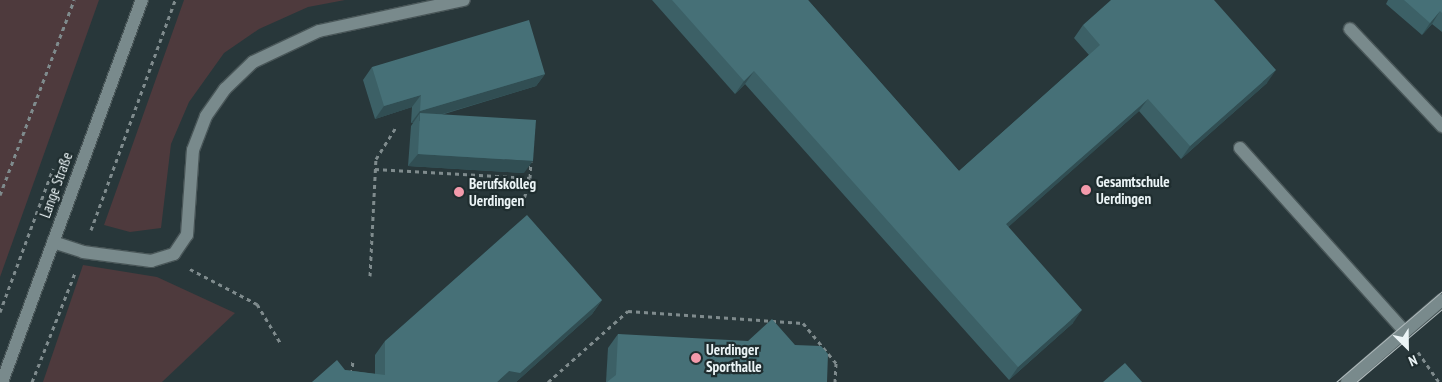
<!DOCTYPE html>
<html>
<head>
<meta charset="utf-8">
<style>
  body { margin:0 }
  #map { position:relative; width:1442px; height:382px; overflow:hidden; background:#28373a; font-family:"PT Sans Narrow",sans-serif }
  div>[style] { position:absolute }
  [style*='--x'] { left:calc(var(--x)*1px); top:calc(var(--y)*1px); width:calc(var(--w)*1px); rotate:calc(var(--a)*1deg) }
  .green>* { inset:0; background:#4e3a3d }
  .path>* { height:3px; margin-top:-1.5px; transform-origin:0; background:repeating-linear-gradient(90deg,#7f8b8d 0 4px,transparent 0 8px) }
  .roads { filter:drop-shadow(1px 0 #495658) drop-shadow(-1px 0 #495658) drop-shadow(0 1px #495658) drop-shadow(0 -1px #495658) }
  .lane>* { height:12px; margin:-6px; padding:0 6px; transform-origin:6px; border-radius:6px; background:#798a8c }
  .secondary>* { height:12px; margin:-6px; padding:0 6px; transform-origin:6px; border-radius:6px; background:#798a8c }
  .tram>* { height:1px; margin:-0.5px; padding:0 0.5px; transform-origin:0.5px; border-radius:0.5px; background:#aeb9bb }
  .wall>* { inset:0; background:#3c6066 }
  .shaded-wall>* { inset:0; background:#314e53 }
  .building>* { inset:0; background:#467077 }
  .dots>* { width:14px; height:14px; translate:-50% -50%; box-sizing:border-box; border:2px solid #1f2d2f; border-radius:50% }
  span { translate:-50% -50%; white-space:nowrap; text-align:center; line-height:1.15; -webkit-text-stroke:4.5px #1f2d2f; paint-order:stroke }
  .poi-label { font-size:15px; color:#ebf4f6; font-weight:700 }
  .left { translate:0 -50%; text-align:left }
  .street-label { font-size:15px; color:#ebf4f6 }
  .north { position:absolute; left:1382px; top:322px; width:50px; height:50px; -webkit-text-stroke:4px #1f2d2f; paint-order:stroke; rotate:157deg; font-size:14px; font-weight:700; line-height:20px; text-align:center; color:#ebf4f6 }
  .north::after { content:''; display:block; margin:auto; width:18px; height:22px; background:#ebf4f6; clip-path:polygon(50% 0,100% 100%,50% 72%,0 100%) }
</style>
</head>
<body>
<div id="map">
  <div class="green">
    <div style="clip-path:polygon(0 0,99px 0,0 277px)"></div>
    <div style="clip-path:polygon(184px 0,345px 0,308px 7px,259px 29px,224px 53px,189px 102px,171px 144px,161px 228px,130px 232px,104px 225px)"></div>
    <div style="clip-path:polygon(83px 265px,157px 277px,235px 313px,162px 382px,43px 382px)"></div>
  </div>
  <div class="path">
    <div style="--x:375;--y:169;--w:155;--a:3.3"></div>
    <div style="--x:530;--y:178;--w:25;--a:106"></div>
    <div style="--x:530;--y:178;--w:17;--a:-87"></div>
    <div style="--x:0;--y:195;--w:209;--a:-69.2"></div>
    <div style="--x:91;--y:230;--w:245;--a:-69.9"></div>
    <div style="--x:190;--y:269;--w:76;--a:27.6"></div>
    <div style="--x:257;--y:304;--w:47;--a:59"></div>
    <div style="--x:370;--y:276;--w:117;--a:-87.1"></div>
    <div style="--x:376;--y:159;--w:39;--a:-58"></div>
    <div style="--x:0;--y:312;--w:153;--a:-69.7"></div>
    <div style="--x:1418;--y:352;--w:37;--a:55"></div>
    <div style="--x:32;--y:382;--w:117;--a:-68.5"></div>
    <div style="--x:351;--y:382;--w:23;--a:-85"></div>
    <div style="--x:548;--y:382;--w:107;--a:-41.6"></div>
    <div style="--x:628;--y:311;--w:175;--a:3.9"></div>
    <div style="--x:803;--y:323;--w:52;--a:50.5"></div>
    <div style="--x:836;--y:363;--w:19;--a:93"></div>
  </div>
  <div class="roads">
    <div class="lane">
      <div style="--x:1350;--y:29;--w:134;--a:46.5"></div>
      <div style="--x:1240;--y:148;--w:247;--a:48.1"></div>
      <div style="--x:53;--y:242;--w:32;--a:18"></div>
      <div style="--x:83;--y:252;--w:69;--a:7.5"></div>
      <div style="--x:151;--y:261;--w:24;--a:-17"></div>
      <div style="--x:174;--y:254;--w:23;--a:-56"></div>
      <div style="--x:187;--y:235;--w:85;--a:-86"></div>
      <div style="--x:193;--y:150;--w:36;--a:-69"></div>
      <div style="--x:206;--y:116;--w:33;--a:-55"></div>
      <div style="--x:225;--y:89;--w:39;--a:-44"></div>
      <div style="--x:253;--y:62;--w:73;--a:-25.2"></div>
      <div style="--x:319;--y:31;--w:148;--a:-12.1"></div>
    </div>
    <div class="secondary">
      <div style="--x:2;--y:382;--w:407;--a:-69.9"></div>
      <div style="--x:1347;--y:382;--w:125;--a:-40.8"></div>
    </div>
  </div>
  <div class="tram">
    <div style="--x:1336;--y:382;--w:140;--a:-40.6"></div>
    <div style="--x:1356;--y:382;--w:113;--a:-40.3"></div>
  </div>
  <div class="wall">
    <div style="clip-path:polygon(652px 0,808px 0,959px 171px,1089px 55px,1074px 38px,1083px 25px,1267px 83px,1181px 159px,1139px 111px,1008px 227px,1073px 323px,1009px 380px,745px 84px,735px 94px)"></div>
    <div style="clip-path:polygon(1388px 0,1442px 0,1442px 32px,1432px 24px,1422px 35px,1386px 4px)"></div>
    <div style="clip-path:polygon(372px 67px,545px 74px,536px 86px,441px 115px,524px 173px,408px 166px,411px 126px,413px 123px,411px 123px,412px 107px,375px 119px,363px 80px)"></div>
    <div style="clip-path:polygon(602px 300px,592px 314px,516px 382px,312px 382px,345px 370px,375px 374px,375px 355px,385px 341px)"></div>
    <div style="clip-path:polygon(618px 334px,827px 382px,606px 382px,608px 348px)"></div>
  </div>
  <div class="shaded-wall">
    <div style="clip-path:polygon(1440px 11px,1432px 24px,1422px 35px,1430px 23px)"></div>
    <div style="clip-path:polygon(1276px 70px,1267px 83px,1181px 159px,1190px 146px)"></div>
    <div style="clip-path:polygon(754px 71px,745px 84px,735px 94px,744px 81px)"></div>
    <div style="clip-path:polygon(545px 74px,536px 86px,419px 121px,420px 113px,413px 123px,411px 123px,420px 111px)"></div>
    <div style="clip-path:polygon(421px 95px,412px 107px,375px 119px,384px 106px)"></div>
    <div style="clip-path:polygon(1148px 99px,1139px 111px,997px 237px,1006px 224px)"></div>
    <div style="clip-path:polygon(418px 154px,533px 161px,524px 173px,408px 166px)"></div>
    <div style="clip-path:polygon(602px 300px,592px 314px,516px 382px,497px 382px,509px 371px)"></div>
    <div style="clip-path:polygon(1082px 310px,1073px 323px,1009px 380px,1018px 367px)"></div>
  </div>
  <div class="building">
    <div style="clip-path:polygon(672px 0,808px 0,959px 171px,1100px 45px,1083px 25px,1111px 0,1214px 0,1276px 70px,1190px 146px,1148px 99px,1006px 224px,1082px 310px,1018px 367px,754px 71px,744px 81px)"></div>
    <div style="clip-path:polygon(1404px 0,1442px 0,1442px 13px,1440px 11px,1430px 23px)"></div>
    <div style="clip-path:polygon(529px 20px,545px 74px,420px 111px,421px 95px,384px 106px,372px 67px)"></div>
    <div style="clip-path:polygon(420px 113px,536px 120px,533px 161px,418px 154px)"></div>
    <div style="clip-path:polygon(527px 215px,602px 300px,520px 373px,509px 371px,497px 382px,312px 382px,337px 360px,345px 370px,385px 375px,385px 341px)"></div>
    <div style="clip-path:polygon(772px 319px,795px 345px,821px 346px,828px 354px,827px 382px,607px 382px,616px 375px,618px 334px,748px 341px)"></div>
    <div style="clip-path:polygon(1125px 363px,1142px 382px,1103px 382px)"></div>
  </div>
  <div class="dots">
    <div style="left:1086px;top:190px;background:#f39aab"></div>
    <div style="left:459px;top:192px;background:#f39aab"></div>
    <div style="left:696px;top:358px;background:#f39aab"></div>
  </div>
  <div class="poi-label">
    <span class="left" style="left:1096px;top:190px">Gesamtschule<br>Uerdingen</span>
    <span class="left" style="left:469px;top:192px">Berufskolleg<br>Uerdingen</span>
    <span class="left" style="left:706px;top:358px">Uerdinger<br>Sporthalle</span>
  </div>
  <div class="street-label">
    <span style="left:56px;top:185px;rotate:-70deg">Lange Straße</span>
  </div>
  <div class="north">N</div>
</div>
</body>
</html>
